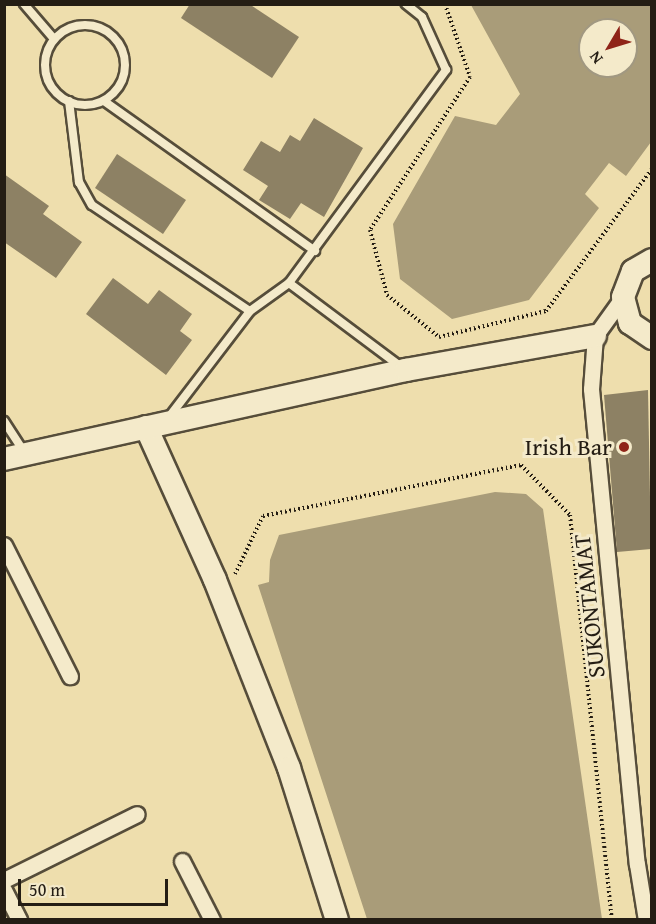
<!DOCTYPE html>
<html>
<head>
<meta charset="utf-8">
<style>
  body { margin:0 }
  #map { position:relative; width:656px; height:924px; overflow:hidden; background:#eedead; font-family:"Gentium Book Plus",serif }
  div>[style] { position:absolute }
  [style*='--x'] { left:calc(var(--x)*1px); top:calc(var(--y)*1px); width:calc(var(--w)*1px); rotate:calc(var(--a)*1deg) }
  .water>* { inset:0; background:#a99c79 }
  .building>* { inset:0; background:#8d8164 }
  .path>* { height:4px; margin-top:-2px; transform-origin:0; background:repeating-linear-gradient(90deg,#241d14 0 1.5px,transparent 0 4.5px) }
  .roads { filter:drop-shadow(2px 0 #564d3a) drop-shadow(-2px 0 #564d3a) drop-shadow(0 2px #564d3a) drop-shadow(0 -2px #564d3a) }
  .lane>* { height:8px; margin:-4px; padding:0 4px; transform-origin:4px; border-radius:4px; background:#f4eaca }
  .lane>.ring { margin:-4px; padding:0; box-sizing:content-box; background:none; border:8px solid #f4eaca; border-radius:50% }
  .street>* { height:15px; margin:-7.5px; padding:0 7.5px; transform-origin:7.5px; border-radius:7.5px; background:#f4eaca }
  .secondary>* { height:22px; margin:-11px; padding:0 11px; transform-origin:11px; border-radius:11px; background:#f4eaca }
  .dots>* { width:16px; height:16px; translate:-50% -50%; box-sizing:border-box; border:3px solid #f4eaca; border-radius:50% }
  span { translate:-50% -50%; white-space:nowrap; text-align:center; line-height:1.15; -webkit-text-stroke:6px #f4eaca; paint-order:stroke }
  .poi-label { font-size:24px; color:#241d14 }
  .right { translate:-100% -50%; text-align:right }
  .street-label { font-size:24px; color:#241d14 }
  .frame { position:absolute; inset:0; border:6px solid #241d14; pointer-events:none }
  .north { position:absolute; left:578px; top:18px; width:60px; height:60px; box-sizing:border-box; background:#f4eaca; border:2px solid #a19881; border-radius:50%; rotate:232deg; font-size:16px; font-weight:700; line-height:24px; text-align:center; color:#241d14 }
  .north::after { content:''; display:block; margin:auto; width:21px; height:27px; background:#8f2418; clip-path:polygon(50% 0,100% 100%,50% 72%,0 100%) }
  .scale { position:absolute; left:18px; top:879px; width:150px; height:27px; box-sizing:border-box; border:3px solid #241d14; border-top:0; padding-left:8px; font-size:18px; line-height:21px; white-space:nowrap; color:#241d14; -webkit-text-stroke:4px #f4eaca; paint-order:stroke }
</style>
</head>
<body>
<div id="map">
  <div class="water">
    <div style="clip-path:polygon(evenodd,471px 5px,651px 5px,651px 142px,626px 176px,609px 163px,585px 194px,599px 208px,529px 300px,452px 319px,400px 279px,393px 224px,455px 116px,496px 125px,520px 94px,471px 5px,590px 30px,626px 30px,626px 66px,590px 66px,590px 30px)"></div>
    <div style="clip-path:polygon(495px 492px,526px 494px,543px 509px,602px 919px,367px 919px,258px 585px,269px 582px,270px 560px,279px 535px)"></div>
  </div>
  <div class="building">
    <div style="clip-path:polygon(190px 4px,249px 4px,299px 37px,272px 78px,181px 18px)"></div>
    <div style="clip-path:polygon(314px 118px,363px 148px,324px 217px,301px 203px,290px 219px,259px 200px,268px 186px,243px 170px,261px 141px,280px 152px,290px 135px,300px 141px)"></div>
    <div style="clip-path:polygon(117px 154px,186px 200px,163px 234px,95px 188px)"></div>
    <div style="clip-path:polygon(4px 174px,49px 206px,43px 214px,82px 242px,56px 278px,4px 242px)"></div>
    <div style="clip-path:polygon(113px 278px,148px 304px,159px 290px,192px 314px,180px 331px,192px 340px,166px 375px,86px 314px)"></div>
    <div style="clip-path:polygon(648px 390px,651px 549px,617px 552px,604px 395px)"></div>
  </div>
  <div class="path">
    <div style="--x:445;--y:4;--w:77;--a:71.1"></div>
    <div style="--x:470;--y:77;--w:183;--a:123.2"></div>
    <div style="--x:370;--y:230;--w:67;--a:75.3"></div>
    <div style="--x:387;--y:295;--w:67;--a:38.9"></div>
    <div style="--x:439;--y:337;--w:110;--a:-13.7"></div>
    <div style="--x:546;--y:311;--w:177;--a:-53.3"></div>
    <div style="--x:235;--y:574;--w:64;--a:-64.2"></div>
    <div style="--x:263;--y:516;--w:263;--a:-11.2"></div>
    <div style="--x:521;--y:465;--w:70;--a:45.6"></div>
    <div style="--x:570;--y:515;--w:407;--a:84.1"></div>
  </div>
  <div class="roads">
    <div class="lane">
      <div style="--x:24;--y:4;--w:46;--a:49.4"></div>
      <div class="ring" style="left:45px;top:25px;width:72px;height:72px"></div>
      <div style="--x:69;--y:101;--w:82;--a:83"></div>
      <div style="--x:79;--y:182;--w:26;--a:61"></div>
      <div style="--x:92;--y:205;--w:190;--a:33.9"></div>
      <div style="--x:250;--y:311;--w:48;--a:-35.7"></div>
      <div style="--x:289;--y:283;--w:139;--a:36.8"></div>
      <div style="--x:104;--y:101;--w:259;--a:35.4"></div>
      <div style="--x:289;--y:283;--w:265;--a:-53.6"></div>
      <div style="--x:446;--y:70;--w:58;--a:-114.4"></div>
      <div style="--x:422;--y:17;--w:21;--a:-141"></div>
      <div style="--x:169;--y:417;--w:133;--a:-52.6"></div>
      <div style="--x:4;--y:421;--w:38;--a:57"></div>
    </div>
    <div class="street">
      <div style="--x:623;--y:297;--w:48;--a:125.7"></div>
      <div style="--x:595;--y:336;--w:53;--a:94.3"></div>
      <div style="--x:591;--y:389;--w:477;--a:84.5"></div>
      <div style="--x:637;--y:864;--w:57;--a:80.9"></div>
      <div style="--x:4;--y:545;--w:147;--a:63.3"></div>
      <div style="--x:182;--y:861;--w:66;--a:63"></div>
      <div style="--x:4;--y:880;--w:148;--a:-26.4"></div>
      <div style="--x:4;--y:890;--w:34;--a:63"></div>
    </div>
    <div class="secondary">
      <div style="--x:652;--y:260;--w:22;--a:150"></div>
      <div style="--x:633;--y:271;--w:28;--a:111"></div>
      <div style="--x:623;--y:297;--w:27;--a:75"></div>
      <div style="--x:630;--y:323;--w:27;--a:34"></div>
      <div style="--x:146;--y:427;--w:168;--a:65.7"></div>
      <div style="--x:215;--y:580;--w:202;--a:68.5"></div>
      <div style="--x:289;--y:768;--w:159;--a:72.5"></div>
      <div style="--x:4;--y:459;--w:412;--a:-12.5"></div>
      <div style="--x:406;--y:370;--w:192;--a:-10.2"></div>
    </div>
  </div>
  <div class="dots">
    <div style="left:624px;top:447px;background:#8f2418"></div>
  </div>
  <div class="poi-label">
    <span class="right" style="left:612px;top:447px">Irish Bar</span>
  </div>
  <div class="street-label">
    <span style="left:589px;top:606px;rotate:-96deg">SUKONTAMAT</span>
  </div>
  <div class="frame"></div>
  <div class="north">N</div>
  <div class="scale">50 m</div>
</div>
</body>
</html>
